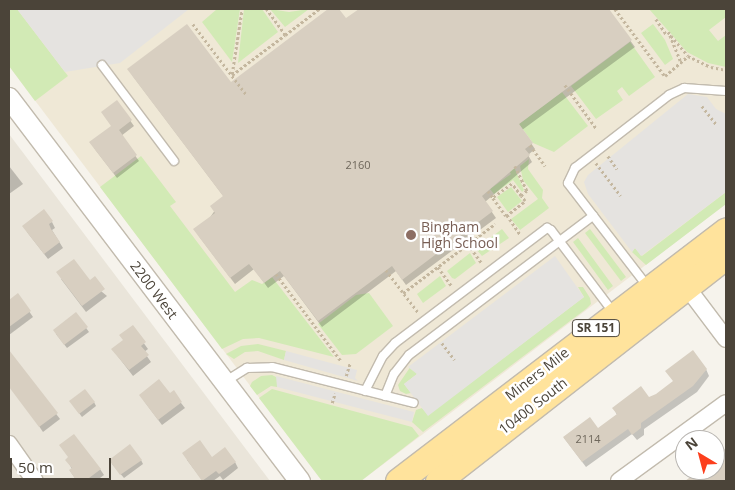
<!DOCTYPE html>
<html>
<head>
<meta charset="utf-8">
<style>
  body { margin:0 }
  #map { position:relative; width:735px; height:490px; overflow:hidden; background:#f6f3ec; font-family:"Open Sans",sans-serif }
  div>[style] { position:absolute }
  [style*='--x'] { left:calc(var(--x)*1px); top:calc(var(--y)*1px); width:calc(var(--w)*1px); rotate:calc(var(--a)*1deg) }
  .residential>* { inset:0; background:#eae5da }
  .education>* { inset:0; background:#efe8d6 }
  .green>* { inset:0; background:#d2eab5 }
  .parking>* { inset:0; background:#e5e3e0 }
  .shadow>* { inset:0; background:#0003 }
  .building>* { inset:0; background:#d8cfc1 }
  .path>* { height:2.5px; margin-top:-1.25px; transform-origin:0; background:repeating-linear-gradient(90deg,#c4b79f 0 2.5px,transparent 0 5px) }
  .roads { filter:drop-shadow(1px 0 #c2bbae) drop-shadow(-1px 0 #c2bbae) drop-shadow(0 1px #c2bbae) drop-shadow(0 -1px #c2bbae) }
  .service>* { height:8px; margin:-4px; padding:0 4px; transform-origin:4px; border-radius:4px; background:#fff }
  .minor>* { height:16px; margin:-8px; padding:0 8px; transform-origin:8px; border-radius:8px; background:#fff }
  .tertiary>* { height:20px; margin:-10px; padding:0 10px; transform-origin:10px; border-radius:10px; background:#fff }
  .primary>* { height:25px; margin:-12.5px; padding:0 12.5px; transform-origin:12.5px; border-radius:12.5px; background:#ffe39c }
  .dots>* { width:14px; height:14px; translate:-50% -50%; box-sizing:border-box; border:2px solid #fff; border-radius:50% }
  span { translate:-50% -50%; white-space:nowrap; text-align:center; line-height:1.15; -webkit-text-stroke:5px #fff; paint-order:stroke }
  .number-label { font-size:11px; color:#6e675b }
  .number-label span { -webkit-text-stroke-width:0 }
  .shield-label span { padding:1px 4px; background:#fff; border:1px solid; border-radius:4px; -webkit-text-stroke-width:0 }
  .shield-label { font-size:12px; color:#4b4439; font-weight:700 }
  .education-label { font-size:14px; color:#785e54 }
  .left { translate:0 -50%; text-align:left }
  .street-label { font-size:14px; color:#4b4439 }
  .frame { position:absolute; inset:0; border:10px solid #4b4439; pointer-events:none }
  .north { position:absolute; left:675px; top:430px; width:50px; height:50px; box-sizing:border-box; background:#fff; border:1px solid #b7b4b0; border-radius:50%; rotate:323deg; font-size:14px; font-weight:700; line-height:20px; text-align:center; color:#4b4439 }
  .north::after { content:''; display:block; margin:auto; width:18px; height:22px; background:#fc3f1d; clip-path:polygon(50% 0,100% 100%,50% 72%,0 100%) }
  .scale { position:absolute; left:10px; top:458px; width:101px; height:22px; box-sizing:border-box; border:2px solid #4b4439; border-top:0; padding-left:6px; font-size:15px; line-height:18px; white-space:nowrap; color:#4b4439; -webkit-text-stroke:4px #fff; paint-order:stroke }
</style>
</head>
<body>
<div id="map">
  <div class="residential">
    <div style="clip-path:polygon(9px 134px,270px 481px,9px 481px)"></div>
  </div>
  <div class="education">
    <div style="clip-path:polygon(9px 9px,726px 9px,726px 204px,361px 481px,322px 481px,9px 66px)"></div>
  </div>
  <div class="green">
    <div style="clip-path:polygon(9px 9px,17px 9px,68px 76px,35px 101px,9px 66px)"></div>
    <div style="clip-path:polygon(217px 9px,240px 9px,232px 62px,202px 22px)"></div>
    <div style="clip-path:polygon(244px 9px,262px 9px,278px 32px,238px 63px)"></div>
    <div style="clip-path:polygon(270px 9px,289px 12px,309px 9px,285px 27px)"></div>
    <div style="clip-path:polygon(649px 9px,726px 9px,726px 17px,709px 30px,718px 41px,726px 35px,726px 67px,708px 63px,687px 52px)"></div>
    <div style="clip-path:polygon(653px 24px,665px 40px,673px 59px,665px 65px,641px 33px)"></div>
    <div style="clip-path:polygon(630px 42px,655px 77px,629px 96px,622px 87px,617px 91px,623px 100px,596px 119px,571px 86px)"></div>
    <div style="clip-path:polygon(562px 92px,588px 126px,554px 152px,533px 143px,519px 124px)"></div>
    <div style="clip-path:polygon(141px 156px,176px 202px,170px 206px,235px 292px,252px 280px,262px 284px,272px 277px,334px 357px,259px 338px,243px 339px,222px 349px,100px 187px)"></div>
    <div style="clip-path:polygon(529px 159px,528px 169px,543px 190px,542px 198px,549px 208px,520px 230px,511px 219px,538px 199px,523px 180px,520px 166px)"></div>
    <div style="clip-path:polygon(514px 167px,524px 190px,522px 192px,513px 180px,494px 194px,490px 189px,511px 174px,509px 171px)"></div>
    <div style="clip-path:polygon(511px 187px,522px 201px,508px 212px,497px 197px)"></div>
    <div style="clip-path:polygon(726px 192px,726px 204px,646px 265px,632px 252px,635px 248px,642px 256px)"></div>
    <div style="clip-path:polygon(502px 229px,509px 238px,482px 256px,476px 249px)"></div>
    <div style="clip-path:polygon(590px 229px,626px 277px,621px 281px,585px 233px)"></div>
    <div style="clip-path:polygon(578px 238px,613px 286px,608px 290px,573px 242px)"></div>
    <div style="clip-path:polygon(470px 253px,476px 263px,455px 279px,452px 278px,447px 271px)"></div>
    <div style="clip-path:polygon(440px 276px,446px 286px,423px 303px,417px 294px)"></div>
    <div style="clip-path:polygon(578px 287px,583px 287px,590px 298px,591px 304px,586px 309px,423px 432px,412px 422px,416px 410px,422px 408px,428px 415px,584px 297px)"></div>
    <div style="clip-path:polygon(369px 293px,393px 326px,356px 354px,342px 355px,318px 324px,356px 295px)"></div>
    <div style="clip-path:polygon(258px 344px,286px 351px,284px 360px,258px 351px,245px 352px,234px 359px,226px 354px,241px 346px)"></div>
    <div style="clip-path:polygon(411px 366px,417px 374px,404px 384px,411px 393px,406px 394px,400px 391px,398px 385px)"></div>
    <div style="clip-path:polygon(272px 375px,278px 378px,277px 387px,271px 386px,257px 395px,250px 386px,252px 382px,261px 376px)"></div>
    <div style="clip-path:polygon(272px 389px,412px 427px,419px 436px,361px 481px,322px 481px,259px 398px)"></div>
  </div>
  <div class="parking">
    <div style="clip-path:polygon(17px 9px,189px 9px,120px 63px,65px 72px)"></div>
    <div style="clip-path:polygon(688px 94px,707px 97px,716px 109px,726px 114px,726px 192px,641px 256px,635px 248px,632px 252px,588px 194px,584px 182px,588px 175px)"></div>
    <div style="clip-path:polygon(555px 256px,584px 297px,428px 416px,404px 384px,417px 374px,408px 367px)"></div>
    <div style="clip-path:polygon(286px 351px,357px 370px,355px 378px,358px 381px,284px 360px)"></div>
    <div style="clip-path:polygon(276px 376px,414px 412px,412px 422px,277px 387px)"></div>
  </div>
  <div class="shadow">
    <div style="clip-path:polygon(330px 9px,338px 9px,346px 20px,363px 9px,607px 9px,635px 47px,522px 130px,535px 149px,528px 155px,532px 162px,485px 202px,496px 218px,406px 285px,396px 271px,322px 327px,284px 276px,268px 288px,254px 269px,235px 284px,198px 235px,224px 197px,132px 75px,231px 84px)"></div>
    <div style="clip-path:polygon(117px 102px,134px 126px,121px 136px,139px 161px,117px 178px,94px 148px,112px 127px)"></div>
    <div style="clip-path:polygon(9px 166px,23px 184px,9px 194px)"></div>
    <div style="clip-path:polygon(52px 222px,55px 228px,52px 230px,63px 248px,48px 259px,27px 232px)"></div>
    <div style="clip-path:polygon(61px 279px,90px 282px,107px 296px,86px 312px)"></div>
    <div style="clip-path:polygon(18px 295px,33px 317px,9px 335px,9px 302px)"></div>
    <div style="clip-path:polygon(76px 314px,89px 332px,67px 348px,56px 334px)"></div>
    <div style="clip-path:polygon(132px 327px,148px 349px,144px 352px,151px 362px,133px 376px,113px 350px,124px 341px)"></div>
    <div style="clip-path:polygon(9px 352px,60px 419px,43px 432px,9px 382px)"></div>
    <div style="clip-path:polygon(706px 369px,709px 376px,697px 392px,644px 429px,644px 435px,637px 440px,632px 434px,586px 467px,564px 438px,598px 430px,617px 415px,614px 409px,657px 395px,674px 382px,667px 371px)"></div>
    <div style="clip-path:polygon(144px 401px,181px 403px,185px 408px,162px 425px)"></div>
    <div style="clip-path:polygon(94px 402px,96px 406px,82px 417px,73px 405px)"></div>
    <div style="clip-path:polygon(726px 451px,726px 481px,686px 481px,702px 470px,715px 470px,715px 455px)"></div>
    <div style="clip-path:polygon(69px 458px,100px 469px,104px 475px,96px 481px,77px 481px,70px 471px,72px 469px,67px 460px)"></div>
    <div style="clip-path:polygon(212px 459px,235px 462px,238px 468px,223px 480px,220px 476px,213px 481px,203px 481px,187px 460px)"></div>
    <div style="clip-path:polygon(141px 460px,143px 464px,124px 478px,112px 464px)"></div>
  </div>
  <div class="building">
    <div style="clip-path:polygon(328px 9px,339px 9px,346px 18px,359px 9px,609px 9px,632px 40px,519px 124px,533px 143px,525px 149px,530px 155px,482px 196px,493px 211px,402px 280px,392px 266px,318px 321px,280px 271px,264px 283px,249px 264px,230px 278px,193px 229px,215px 213px,210px 206px,223px 196px,127px 69px,187px 24px,231px 82px)"></div>
    <div style="clip-path:polygon(117px 100px,132px 120px,119px 130px,137px 155px,113px 173px,89px 142px,111px 126px,101px 112px)"></div>
    <div style="clip-path:polygon(44px 209px,53px 221px,49px 224px,51px 229px,60px 242px,44px 254px,22px 226px)"></div>
    <div style="clip-path:polygon(74px 259px,90px 280px,95px 276px,105px 289px,82px 306px,56px 272px)"></div>
    <div style="clip-path:polygon(18px 293px,31px 311px,9px 327px,9px 300px)"></div>
    <div style="clip-path:polygon(76px 312px,88px 327px,64px 345px,53px 330px)"></div>
    <div style="clip-path:polygon(133px 325px,146px 342px,141px 346px,149px 355px,129px 370px,111px 349px,123px 340px,119px 335px)"></div>
    <div style="clip-path:polygon(9px 350px,58px 413px,39px 427px,9px 387px)"></div>
    <div style="clip-path:polygon(693px 350px,707px 369px,693px 386px,641px 423px,641px 428px,632px 435px,628px 429px,582px 462px,563px 437px,590px 417px,598px 428px,617px 414px,612px 408px,641px 386px,649px 397px,656px 394px,673px 381px,665px 371px)"></div>
    <div style="clip-path:polygon(159px 379px,170px 393px,174px 390px,182px 402px,158px 420px,139px 395px)"></div>
    <div style="clip-path:polygon(85px 389px,95px 402px,79px 414px,69px 401px)"></div>
    <div style="clip-path:polygon(74px 434px,101px 469px,85px 481px,77px 481px,69px 470px,72px 468px,65px 460px,68px 457px,59px 445px)"></div>
    <div style="clip-path:polygon(200px 440px,212px 457px,225px 447px,236px 462px,219px 474px,216px 471px,202px 481px,182px 453px)"></div>
    <div style="clip-path:polygon(130px 444px,142px 460px,120px 475px,109px 460px)"></div>
    <div style="clip-path:polygon(726px 448px,726px 481px,685px 481px,700px 470px,715px 470px,715px 457px)"></div>
  </div>
  <div class="path">
    <div style="--x:615;--y:9;--w:84;--a:53.3"></div>
    <div style="--x:665;--y:76;--w:30;--a:-41"></div>
    <div style="--x:656;--y:19;--w:18;--a:56"></div>
    <div style="--x:193;--y:24;--w:88;--a:52.9"></div>
    <div style="--x:285;--y:35;--w:43;--a:-37.4"></div>
    <div style="--x:680;--y:61;--w:31;--a:-112"></div>
    <div style="--x:668;--y:32;--w:31;--a:50"></div>
    <div style="--x:688;--y:56;--w:25;--a:26"></div>
    <div style="--x:711;--y:67;--w:15;--a:11"></div>
    <div style="--x:232;--y:74;--w:66;--a:-81.3"></div>
    <div style="--x:232;--y:75;--w:66;--a:-37"></div>
    <div style="--x:285;--y:35;--w:32;--a:-126"></div>
    <div style="--x:565;--y:85;--w:53;--a:54.2"></div>
    <div style="--x:702;--y:106;--w:23;--a:52"></div>
    <div style="--x:530;--y:145;--w:26;--a:54"></div>
    <div style="--x:608;--y:156;--w:16;--a:55"></div>
    <div style="--x:596;--y:163;--w:41;--a:52.9"></div>
    <div style="--x:515;--y:166;--w:28;--a:64"></div>
    <div style="--x:527;--y:191;--w:8;--a:140"></div>
    <div style="--x:521;--y:196;--w:15;--a:-127"></div>
    <div style="--x:512;--y:184;--w:24;--a:144"></div>
    <div style="--x:493;--y:198;--w:22;--a:54"></div>
    <div style="--x:506;--y:216;--w:24;--a:-38"></div>
    <div style="--x:525;--y:201;--w:6;--a:-129"></div>
    <div style="--x:488;--y:191;--w:9;--a:54"></div>
    <div style="--x:507;--y:215;--w:23;--a:56"></div>
    <div style="--x:468;--y:244;--w:24;--a:54"></div>
    <div style="--x:438;--y:267;--w:24;--a:54"></div>
    <div style="--x:386;--y:270;--w:53;--a:52.7"></div>
    <div style="--x:276;--y:274;--w:109;--a:53.2"></div>
    <div style="--x:403;--y:293;--w:115;--a:-36.9"></div>
    <div style="--x:442;--y:343;--w:21;--a:53"></div>
    <div style="--x:346;--y:376;--w:14;--a:-73"></div>
    <div style="--x:332;--y:403;--w:10;--a:-73"></div>
  </div>
  <div class="roads">
    <div class="service">
      <div style="--x:102;--y:65;--w:120;--a:53.1"></div>
      <div style="--x:648;--y:287;--w:131;--a:-127.6"></div>
      <div style="--x:568;--y:183;--w:17;--a:-65"></div>
      <div style="--x:575;--y:168;--w:119;--a:-37.8"></div>
      <div style="--x:669;--y:95;--w:17;--a:-25"></div>
      <div style="--x:684;--y:88;--w:42;--a:4.1"></div>
      <div style="--x:226;--y:381;--w:25;--a:-32"></div>
      <div style="--x:247;--y:368;--w:25;--a:-2"></div>
      <div style="--x:272;--y:367;--w:146;--a:14.2"></div>
      <div style="--x:365;--y:391;--w:39;--a:-63"></div>
      <div style="--x:383;--y:356;--w:18;--a:-47"></div>
      <div style="--x:395;--y:343;--w:191;--a:-37.1"></div>
      <div style="--x:547;--y:228;--w:4;--a:27"></div>
      <div style="--x:551;--y:230;--w:103;--a:52.9"></div>
      <div style="--x:385;--y:396;--w:24;--a:-68"></div>
      <div style="--x:394;--y:374;--w:24;--a:-52"></div>
      <div style="--x:409;--y:355;--w:231;--a:-37.1"></div>
    </div>
    <div class="minor">
      <div style="--x:686;--y:286;--w:66;--a:53"></div>
      <div style="--x:9;--y:444;--w:45;--a:54.9"></div>
      <div style="--x:619;--y:481;--w:132;--a:-36.1"></div>
    </div>
    <div class="tertiary">
      <div style="--x:9;--y:98;--w:481;--a:52.8"></div>
    </div>
    <div class="primary">
      <div style="--x:398;--y:481;--w:413;--a:-37.4"></div>
      <div style="--x:438;--y:481;--w:365;--a:-38"></div>
    </div>
  </div>
  <div class="dots">
    <div style="left:411px;top:235px;background:#8d6e63"></div>
  </div>
  <div class="number-label">
    <span style="left:358px;top:165px">2160</span>
    <span style="left:588px;top:439px">2114</span>
  </div>
  <div class="shield-label">
    <span style="left:596px;top:328px">SR 151</span>
  </div>
  <div class="education-label">
    <span class="left" style="left:421px;top:235px">Bingham<br>High School</span>
  </div>
  <div class="street-label">
    <span style="left:154px;top:290px;rotate:53deg">2200 West</span>
    <span style="left:537px;top:374px;rotate:-38deg">Miners Mile</span>
    <span style="left:533px;top:406px;rotate:-38deg">10400 South</span>
  </div>
  <div class="frame"></div>
  <div class="north">N</div>
  <div class="scale">50 m</div>
</div>
</body>
</html>
